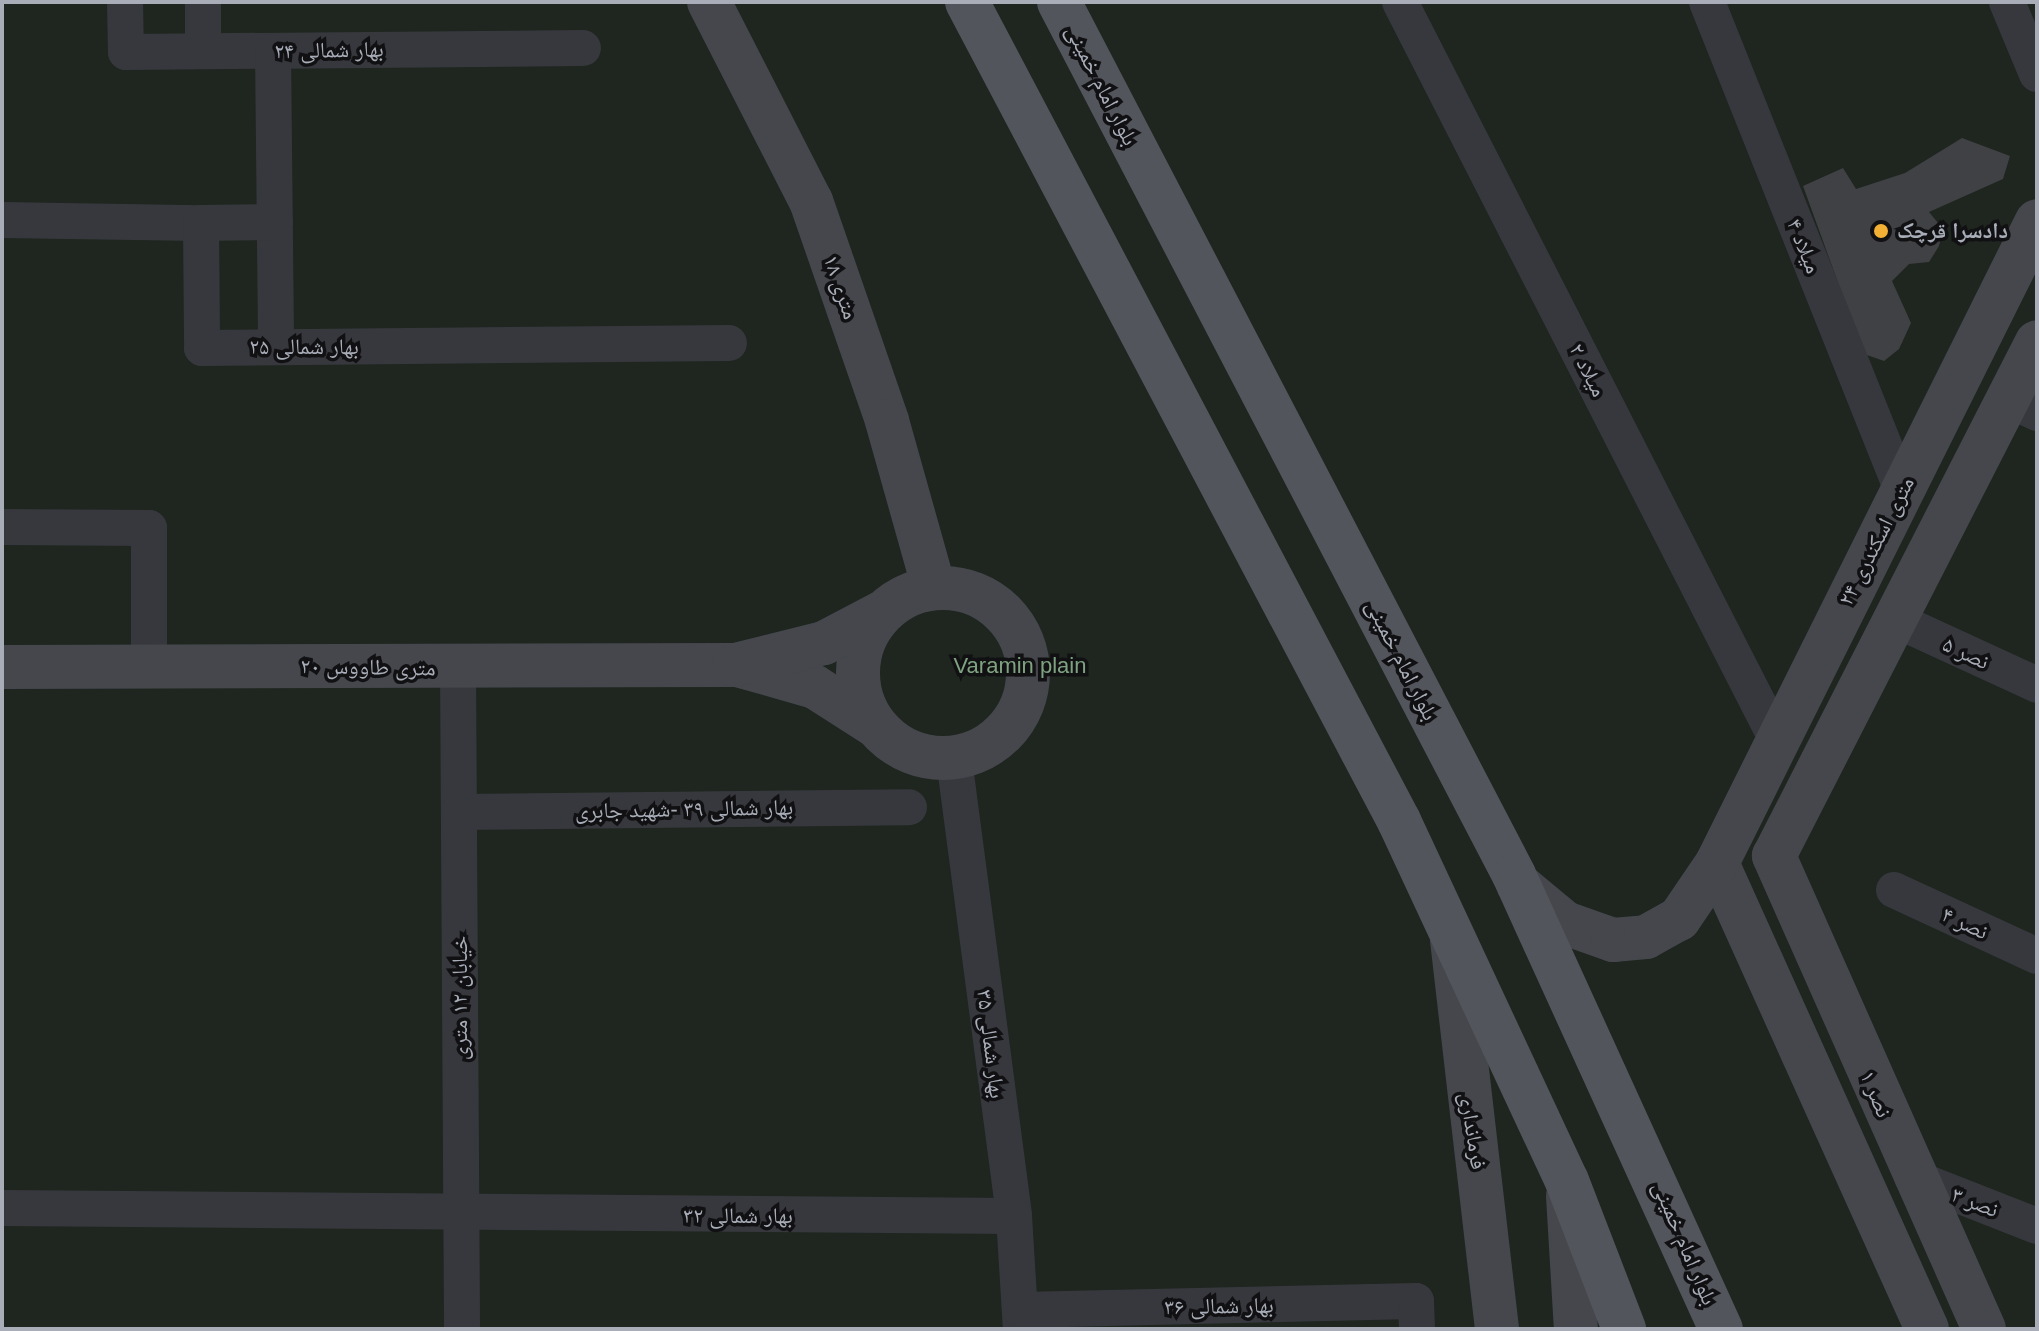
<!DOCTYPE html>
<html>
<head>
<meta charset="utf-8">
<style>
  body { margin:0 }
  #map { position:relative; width:2039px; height:1331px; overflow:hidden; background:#161618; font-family:Arial,"Noto Naskh Arabic",sans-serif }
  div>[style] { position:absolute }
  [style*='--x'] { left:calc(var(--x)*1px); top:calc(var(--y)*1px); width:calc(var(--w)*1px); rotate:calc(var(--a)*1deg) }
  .green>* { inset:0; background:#1e261f }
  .building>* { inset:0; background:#404145 }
  .street>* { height:36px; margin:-18px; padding:0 18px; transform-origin:18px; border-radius:18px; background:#37383d }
  .secondary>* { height:44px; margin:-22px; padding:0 22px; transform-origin:22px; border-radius:22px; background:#45474d }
  .secondary>.ring { margin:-22px; padding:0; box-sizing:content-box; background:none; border:44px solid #45474d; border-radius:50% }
  .primary>* { height:44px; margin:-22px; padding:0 22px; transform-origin:22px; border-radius:22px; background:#53555c }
  .dots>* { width:22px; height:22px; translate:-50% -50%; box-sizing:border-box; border:4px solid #111113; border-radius:50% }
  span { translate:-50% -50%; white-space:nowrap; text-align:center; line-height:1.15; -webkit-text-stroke:7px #111113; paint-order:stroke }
  .street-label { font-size:22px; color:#a8adb8 }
  .poi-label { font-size:22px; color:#a8adb8; font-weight:700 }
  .left { translate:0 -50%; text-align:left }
  .park-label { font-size:22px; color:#7fa381 }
  .frame { position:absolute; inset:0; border:4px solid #a8adb8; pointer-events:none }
</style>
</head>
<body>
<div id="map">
  <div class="green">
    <div style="clip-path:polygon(2px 2px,2037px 2px,2037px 1329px,2px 1329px)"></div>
  </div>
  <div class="building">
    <div style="clip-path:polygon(1962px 138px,2010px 156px,2003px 179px,1929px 212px,1943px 229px,1939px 246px,1929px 262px,1909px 264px,1892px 281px,1911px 323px,1899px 349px,1884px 361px,1864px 354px,1803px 186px,1843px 168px,1856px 189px,1905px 173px)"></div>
  </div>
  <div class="street">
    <div style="--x:125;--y:2;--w:50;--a:88.9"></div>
    <div style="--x:126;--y:52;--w:457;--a:-0.5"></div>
    <div style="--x:203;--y:2;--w:49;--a:90"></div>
    <div style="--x:1400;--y:2;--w:826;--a:62.94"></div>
    <div style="--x:1707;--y:2;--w:526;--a:68.22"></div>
    <div style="--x:2007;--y:2;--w:78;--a:67.4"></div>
    <div style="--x:273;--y:51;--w:296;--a:89.4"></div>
    <div style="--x:2;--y:220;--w:199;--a:0.9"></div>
    <div style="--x:201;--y:223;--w:125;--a:89.5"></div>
    <div style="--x:202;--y:348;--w:527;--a:-0.54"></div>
    <div style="--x:201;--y:223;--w:74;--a:-0.8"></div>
    <div style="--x:2007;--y:399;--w:33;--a:25"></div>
    <div style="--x:2;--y:527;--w:147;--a:0.4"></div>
    <div style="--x:149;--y:528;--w:137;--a:90"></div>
    <div style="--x:1896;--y:620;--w:155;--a:24.7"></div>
    <div style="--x:458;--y:668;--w:661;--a:89.65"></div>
    <div style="--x:954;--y:759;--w:461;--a:82.5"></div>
    <div style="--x:1014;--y:1216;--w:113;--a:86.5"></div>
    <div style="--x:459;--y:812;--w:450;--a:-0.6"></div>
    <div style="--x:1894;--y:890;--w:157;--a:24.8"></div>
    <div style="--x:1912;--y:1177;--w:134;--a:21.4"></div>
    <div style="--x:2;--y:1208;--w:1012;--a:0.45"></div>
    <div style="--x:1021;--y:1310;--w:395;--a:-1.3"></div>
    <div style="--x:1416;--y:1301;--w:28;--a:88"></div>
  </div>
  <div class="secondary">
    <div style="--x:709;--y:2;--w:224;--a:62.9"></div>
    <div style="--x:811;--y:201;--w:233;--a:70.9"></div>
    <div style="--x:887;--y:421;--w:173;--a:74.3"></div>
    <div class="ring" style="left:858px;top:588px;width:126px;height:126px"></div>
    <div style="--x:741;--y:666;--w:77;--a:15.8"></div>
    <div style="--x:815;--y:687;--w:69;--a:32.5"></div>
    <div style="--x:2;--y:667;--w:733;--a:-0.16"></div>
    <div style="--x:735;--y:665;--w:92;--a:-13.9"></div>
    <div style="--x:824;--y:643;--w:64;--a:-27.8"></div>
    <div style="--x:1717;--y:863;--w:511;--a:65.74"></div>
    <div style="--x:1518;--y:884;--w:61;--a:39.7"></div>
    <div style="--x:1565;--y:923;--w:51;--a:19.5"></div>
    <div style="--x:1613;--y:940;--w:33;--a:-5"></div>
    <div style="--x:1646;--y:937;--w:38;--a:-29"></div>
    <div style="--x:1679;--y:919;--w:68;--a:-55.8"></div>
    <div style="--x:1717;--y:863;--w:717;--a:-63.51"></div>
    <div style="--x:1452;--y:940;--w:392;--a:83.4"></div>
    <div style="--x:1568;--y:1196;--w:133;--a:86.6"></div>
    <div style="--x:1984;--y:1329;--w:518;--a:-113.94"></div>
    <div style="--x:1774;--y:856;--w:577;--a:-62.9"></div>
  </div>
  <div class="primary">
    <div style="--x:967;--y:2;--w:926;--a:62.19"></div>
    <div style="--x:1399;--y:821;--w:397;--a:65"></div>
    <div style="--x:1567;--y:1181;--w:159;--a:68.9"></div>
    <div style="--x:1059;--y:2;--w:984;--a:62.47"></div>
    <div style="--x:1514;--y:875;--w:499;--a:65.5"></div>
  </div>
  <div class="dots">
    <div style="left:1881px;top:231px;background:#f2b134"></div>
  </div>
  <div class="street-label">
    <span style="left:329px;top:50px;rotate:-1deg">بهار شمالی ۲۴</span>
    <span style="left:1102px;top:85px;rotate:63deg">بلوار امام خمینی</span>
    <span style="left:1804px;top:246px;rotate:68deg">میلاد ۴</span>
    <span style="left:841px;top:287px;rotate:71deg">۱۸ متری</span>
    <span style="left:304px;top:347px">بهار شمالی ۲۵</span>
    <span style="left:1588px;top:370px;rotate:63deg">میلاد ۲</span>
    <span style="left:1876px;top:541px;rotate:-63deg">۲۴ متری اسکندری</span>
    <span style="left:1966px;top:653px;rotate:25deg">نصر ۵</span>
    <span style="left:1402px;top:660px;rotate:63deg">بلوار امام خمینی</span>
    <span style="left:368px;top:667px;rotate:1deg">۲۰ متری طاووس</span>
    <span style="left:684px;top:809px;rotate:-1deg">بهار شمالی ۳۹ -شهید جابری</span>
    <span style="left:1965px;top:923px;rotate:25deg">نصر ۴</span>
    <span style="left:460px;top:998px;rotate:-90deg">خیابان ۱۲ متری</span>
    <span style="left:991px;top:1044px;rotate:83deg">بهار شمالی ۳۵</span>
    <span style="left:1876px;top:1094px;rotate:67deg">نصر ۱</span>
    <span style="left:1473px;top:1131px;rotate:81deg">فرمانداری</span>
    <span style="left:1975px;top:1202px;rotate:21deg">نصر ۳</span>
    <span style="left:738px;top:1216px">بهار شمالی ۳۲</span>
    <span style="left:1685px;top:1243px;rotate:67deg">بلوار امام خمینی</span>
    <span style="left:1219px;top:1306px;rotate:-1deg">بهار شمالی ۳۶</span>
  </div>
  <div class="poi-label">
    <span class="left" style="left:1897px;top:231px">دادسرا قرچک</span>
  </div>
  <div class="park-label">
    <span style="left:1020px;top:666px">Varamin plain</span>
  </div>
  <div class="frame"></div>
</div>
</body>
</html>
